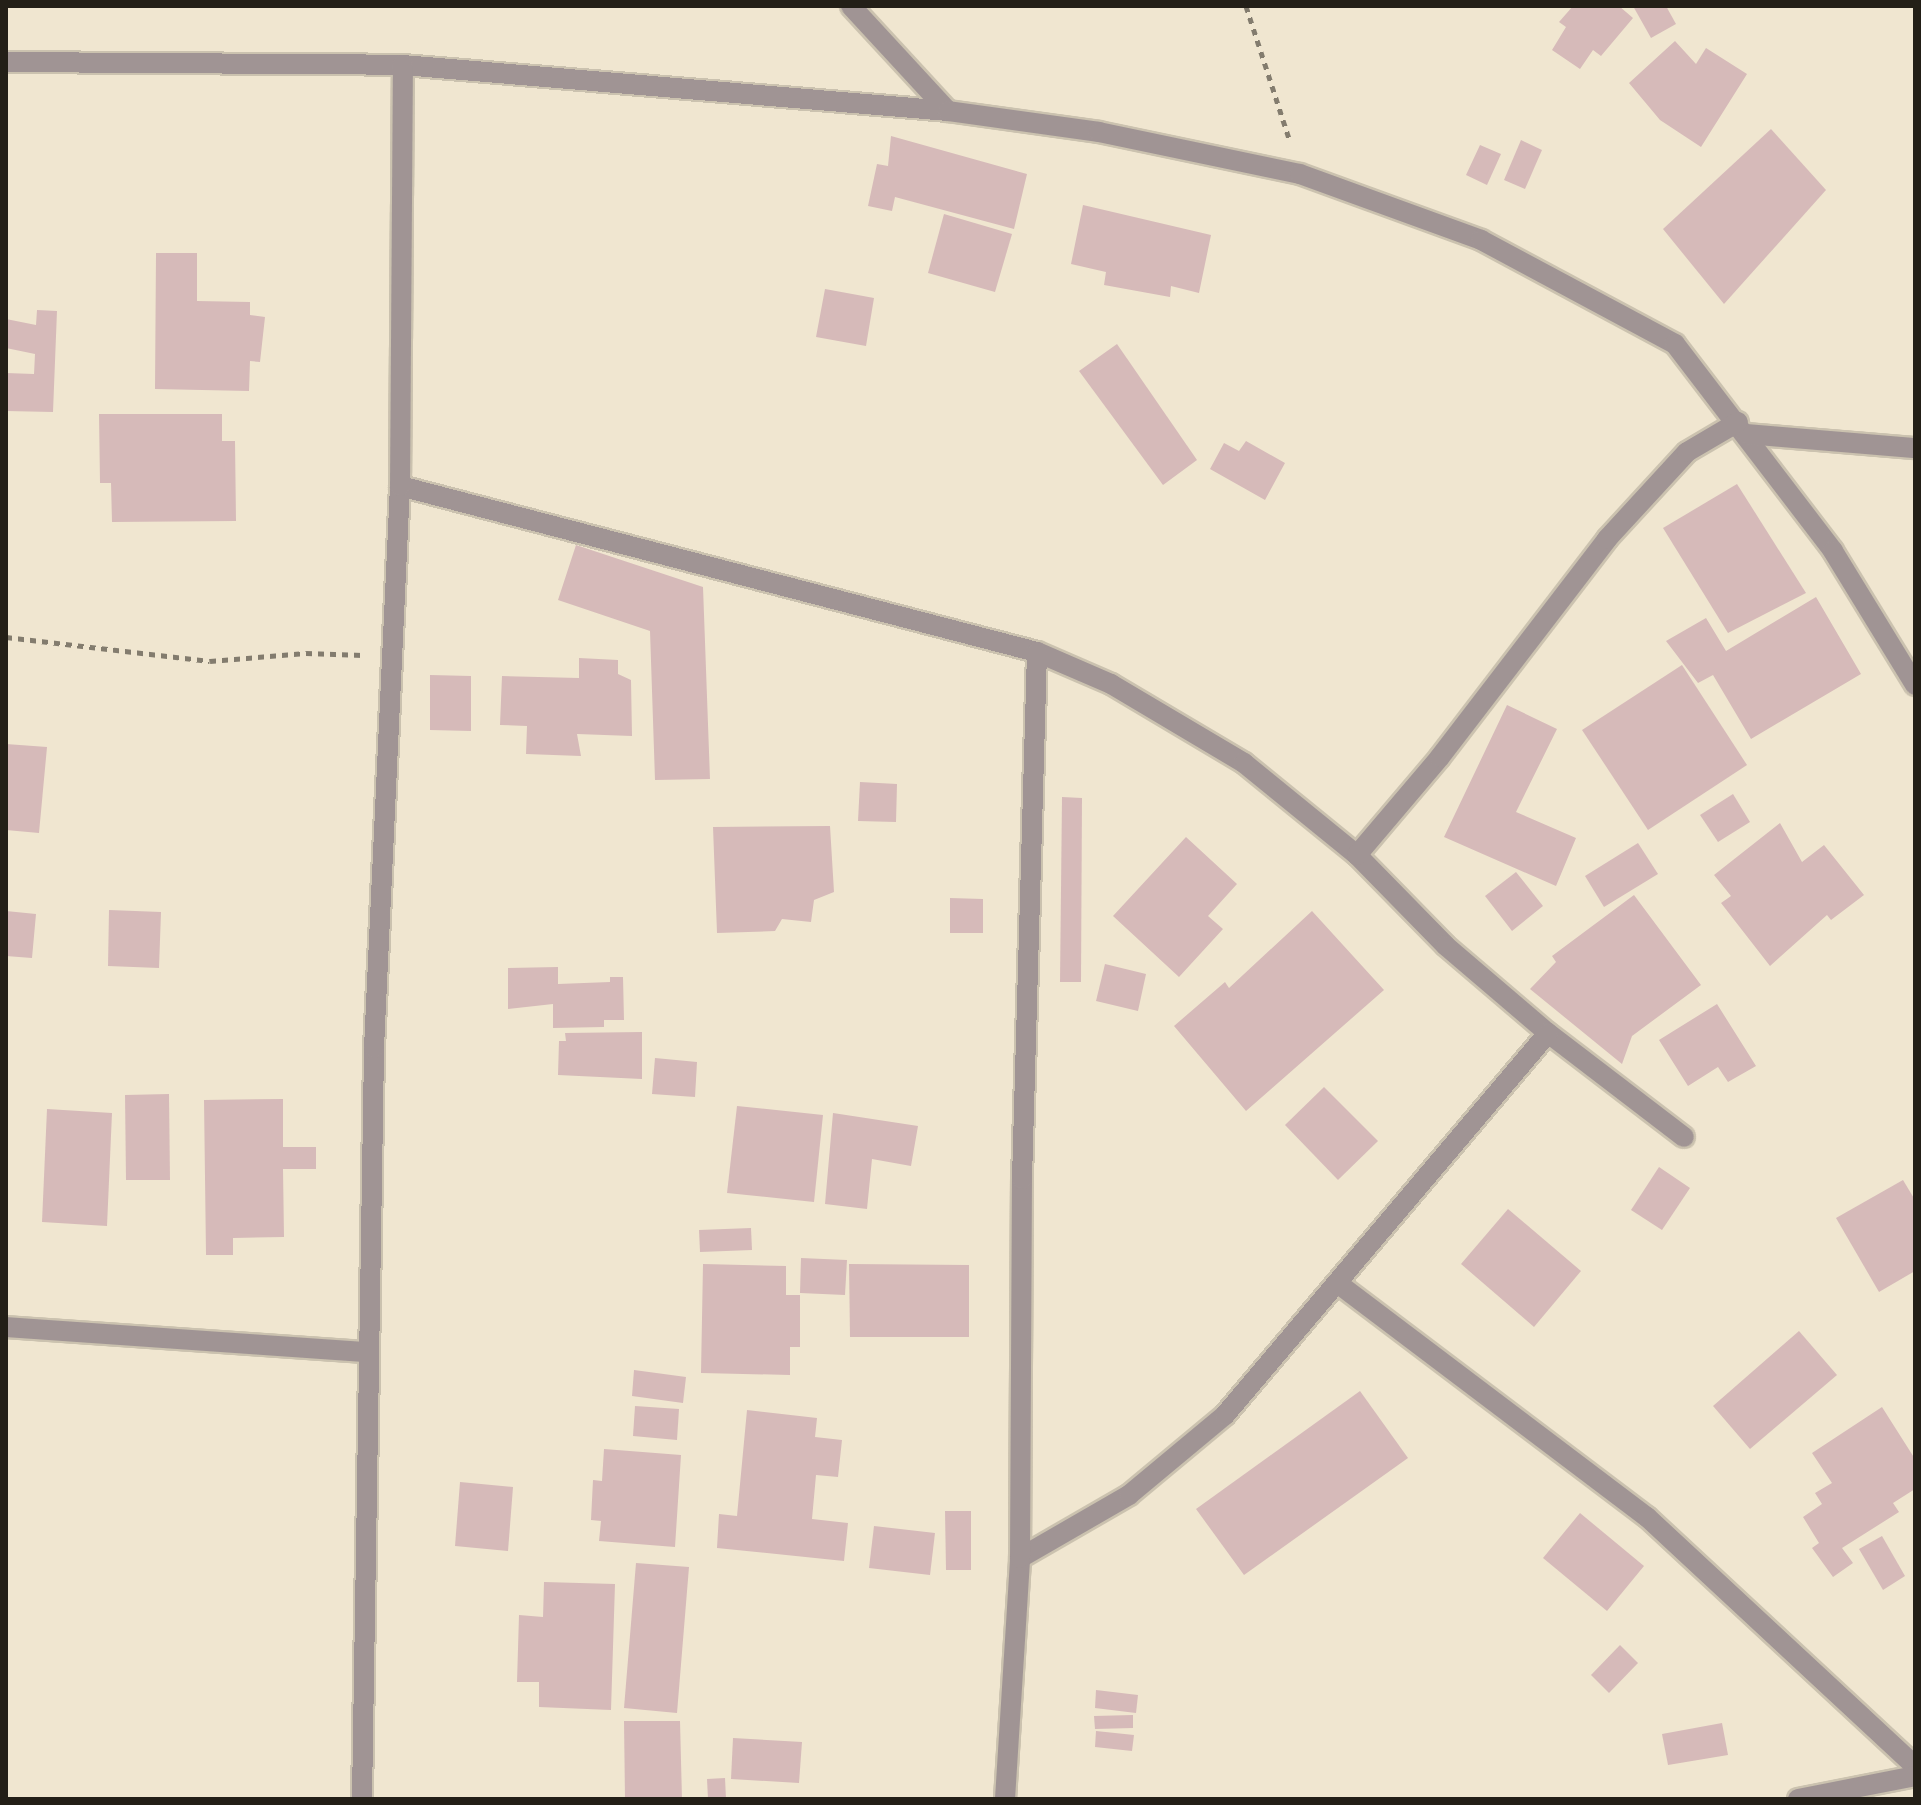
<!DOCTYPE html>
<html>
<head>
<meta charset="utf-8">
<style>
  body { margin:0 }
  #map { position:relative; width:1921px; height:1805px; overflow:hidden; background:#f0e6d0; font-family:"Noto Sans",sans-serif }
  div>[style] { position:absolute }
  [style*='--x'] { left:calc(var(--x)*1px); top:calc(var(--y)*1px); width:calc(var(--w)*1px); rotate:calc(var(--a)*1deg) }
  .building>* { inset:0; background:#d6bab9 }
  .path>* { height:5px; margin-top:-2.5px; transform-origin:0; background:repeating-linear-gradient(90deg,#837c6e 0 6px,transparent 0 12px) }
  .roads { filter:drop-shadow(2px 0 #cbc2af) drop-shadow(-2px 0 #cbc2af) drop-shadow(0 2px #cbc2af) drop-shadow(0 -2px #cbc2af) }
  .street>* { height:20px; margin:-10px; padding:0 10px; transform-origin:10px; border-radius:10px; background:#a09494 }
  span { translate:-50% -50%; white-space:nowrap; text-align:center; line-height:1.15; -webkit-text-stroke:6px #fff; paint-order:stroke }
  .frame { position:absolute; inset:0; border:8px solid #231f17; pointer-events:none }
</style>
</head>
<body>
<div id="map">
  <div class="building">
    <div style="clip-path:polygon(1573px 6px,1619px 6px,1633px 18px,1601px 56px,1593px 50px,1580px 69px,1552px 50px,1566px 27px,1559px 22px)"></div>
    <div style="clip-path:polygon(1633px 6px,1666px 6px,1676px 24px,1651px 38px)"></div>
    <div style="clip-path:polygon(1675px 41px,1696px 64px,1706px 48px,1747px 74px,1701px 147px,1660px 120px,1629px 83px)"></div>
    <div style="clip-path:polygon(1771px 129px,1826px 190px,1724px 304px,1663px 229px)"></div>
    <div style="clip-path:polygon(891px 136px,1027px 174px,1014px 229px,895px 197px,892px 211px,868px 206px,877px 164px,888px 166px)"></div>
    <div style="clip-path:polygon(1521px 140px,1542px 150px,1525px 189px,1504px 180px)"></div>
    <div style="clip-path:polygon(1480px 145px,1501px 154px,1487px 185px,1466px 175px)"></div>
    <div style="clip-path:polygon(1083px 205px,1211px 235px,1199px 293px,1171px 286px,1170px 297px,1104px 285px,1106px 272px,1071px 264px)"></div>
    <div style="clip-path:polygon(944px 214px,1012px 234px,995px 292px,928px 273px)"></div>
    <div style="clip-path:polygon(156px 253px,197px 253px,197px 301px,250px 302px,250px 315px,265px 317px,260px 362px,250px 361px,249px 391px,155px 389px)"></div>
    <div style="clip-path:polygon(825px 289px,874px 298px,866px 346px,816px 337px)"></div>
    <div style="clip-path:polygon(37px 310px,57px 311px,53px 412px,6px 411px,6px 373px,34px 374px,35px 354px,6px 348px,6px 319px,36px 325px)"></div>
    <div style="clip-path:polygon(1117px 344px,1197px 460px,1163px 485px,1079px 371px)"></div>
    <div style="clip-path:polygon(99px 414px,222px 414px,222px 441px,235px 441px,236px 521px,112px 522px,111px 483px,100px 483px)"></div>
    <div style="clip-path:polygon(1246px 441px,1285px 463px,1265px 500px,1210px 469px,1224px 443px,1239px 451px)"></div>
    <div style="clip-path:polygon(1737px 484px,1806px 593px,1728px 633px,1663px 528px)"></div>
    <div style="clip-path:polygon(576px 545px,703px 587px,710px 779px,655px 780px,650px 631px,558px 600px)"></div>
    <div style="clip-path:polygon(1816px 597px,1861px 674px,1751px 739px,1713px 675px,1698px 683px,1666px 641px,1706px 618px,1726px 651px)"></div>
    <div style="clip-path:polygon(579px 658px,618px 660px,618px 674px,631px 680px,632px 736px,577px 734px,581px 756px,526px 754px,527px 726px,500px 725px,502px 676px,579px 678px)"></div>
    <div style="clip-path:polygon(1682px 665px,1747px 765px,1648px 830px,1582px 730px)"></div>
    <div style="clip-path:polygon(430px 675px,471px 676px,471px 731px,430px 730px)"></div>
    <div style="clip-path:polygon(1507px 705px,1557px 729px,1516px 812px,1576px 838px,1556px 886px,1444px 837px)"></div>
    <div style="clip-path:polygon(6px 744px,47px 747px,39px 833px,6px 830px)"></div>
    <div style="clip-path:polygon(860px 782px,897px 784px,896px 822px,858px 821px)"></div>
    <div style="clip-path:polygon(1733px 794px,1750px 822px,1718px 842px,1700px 815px)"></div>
    <div style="clip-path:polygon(1062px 797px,1082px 798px,1081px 982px,1060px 982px)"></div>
    <div style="clip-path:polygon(1780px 823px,1802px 862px,1824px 845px,1864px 895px,1831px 920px,1827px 915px,1770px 966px,1721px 903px,1731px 896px,1714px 875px)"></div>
    <div style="clip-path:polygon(830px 826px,834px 892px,814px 900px,811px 922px,782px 919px,775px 931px,717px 933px,713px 827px)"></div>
    <div style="clip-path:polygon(1186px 837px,1237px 884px,1208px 916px,1223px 929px,1179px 977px,1113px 916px)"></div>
    <div style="clip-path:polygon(1638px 843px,1658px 874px,1604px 907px,1585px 876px)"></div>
    <div style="clip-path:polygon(1516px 872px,1543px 906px,1512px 931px,1485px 896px)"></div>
    <div style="clip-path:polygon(1634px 895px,1701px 985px,1632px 1036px,1622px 1064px,1530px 989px,1556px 962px,1552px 956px)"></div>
    <div style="clip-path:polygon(950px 898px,983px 899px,983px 933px,950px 933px)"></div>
    <div style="clip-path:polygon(109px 910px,161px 912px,159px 968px,108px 966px)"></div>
    <div style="clip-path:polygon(6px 911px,36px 914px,32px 958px,6px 956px)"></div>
    <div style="clip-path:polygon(1312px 911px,1384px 990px,1246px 1111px,1174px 1026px,1225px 982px,1229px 988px)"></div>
    <div style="clip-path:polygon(1105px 964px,1146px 974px,1138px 1011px,1096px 1001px)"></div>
    <div style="clip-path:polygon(558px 967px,558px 984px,610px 982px,610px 977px,623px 977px,624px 1020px,604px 1020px,604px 1027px,553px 1028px,553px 1004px,508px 1009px,508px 968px)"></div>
    <div style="clip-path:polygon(1717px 1004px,1756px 1066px,1728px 1082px,1718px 1067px,1688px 1086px,1659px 1040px)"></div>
    <div style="clip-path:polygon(642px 1032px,642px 1079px,558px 1075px,559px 1041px,566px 1041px,565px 1033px)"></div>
    <div style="clip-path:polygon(655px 1058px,697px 1062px,695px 1097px,652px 1094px)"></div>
    <div style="clip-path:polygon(1324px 1087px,1378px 1141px,1338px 1180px,1285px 1125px)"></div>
    <div style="clip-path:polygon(169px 1094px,170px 1180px,126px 1180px,125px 1095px)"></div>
    <div style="clip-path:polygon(283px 1099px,283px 1147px,316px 1147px,316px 1169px,283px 1169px,284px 1237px,233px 1238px,233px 1255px,206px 1255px,204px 1100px)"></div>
    <div style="clip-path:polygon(737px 1106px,823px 1115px,814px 1202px,727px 1193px)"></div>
    <div style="clip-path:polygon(47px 1109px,112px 1113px,107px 1226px,42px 1222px)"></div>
    <div style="clip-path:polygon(833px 1113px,918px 1126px,911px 1166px,872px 1159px,867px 1209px,825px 1204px)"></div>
    <div style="clip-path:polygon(1659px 1167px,1690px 1188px,1662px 1230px,1631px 1210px)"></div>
    <div style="clip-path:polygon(1903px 1180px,1915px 1200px,1915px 1271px,1879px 1292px,1836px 1218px)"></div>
    <div style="clip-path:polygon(1508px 1209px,1581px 1271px,1534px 1327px,1461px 1264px)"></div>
    <div style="clip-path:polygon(751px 1228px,752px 1250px,700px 1252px,699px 1230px)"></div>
    <div style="clip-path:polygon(801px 1258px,847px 1260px,845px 1295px,800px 1293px)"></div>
    <div style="clip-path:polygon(703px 1264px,786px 1266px,786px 1295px,800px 1295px,800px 1347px,790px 1347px,790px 1375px,701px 1373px)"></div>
    <div style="clip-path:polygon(849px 1264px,969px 1265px,969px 1337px,850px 1337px)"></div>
    <div style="clip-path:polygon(1799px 1331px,1837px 1375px,1750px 1449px,1713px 1406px)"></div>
    <div style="clip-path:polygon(634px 1370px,686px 1377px,683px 1403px,632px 1396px)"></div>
    <div style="clip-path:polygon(1360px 1391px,1408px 1458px,1244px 1575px,1196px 1509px)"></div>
    <div style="clip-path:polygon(635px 1406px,679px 1409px,677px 1440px,633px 1436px)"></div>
    <div style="clip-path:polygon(1882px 1407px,1915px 1459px,1915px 1489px,1893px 1503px,1899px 1512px,1842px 1548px,1853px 1563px,1833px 1577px,1812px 1548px,1819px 1543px,1803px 1517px,1822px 1504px,1815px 1493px,1832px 1483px,1812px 1453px)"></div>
    <div style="clip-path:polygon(747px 1410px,817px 1418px,815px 1437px,842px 1440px,838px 1477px,816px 1475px,812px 1519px,848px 1523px,844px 1561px,717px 1548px,719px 1514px,737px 1516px)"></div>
    <div style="clip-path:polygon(604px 1449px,681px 1455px,675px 1547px,599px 1541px,601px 1521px,591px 1520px,593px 1480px,602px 1481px)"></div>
    <div style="clip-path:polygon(460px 1482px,513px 1487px,508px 1551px,455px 1546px)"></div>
    <div style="clip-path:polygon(945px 1511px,971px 1511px,971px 1570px,946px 1570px)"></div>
    <div style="clip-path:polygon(1580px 1513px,1644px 1566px,1607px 1611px,1543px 1558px)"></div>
    <div style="clip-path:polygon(874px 1526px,935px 1533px,930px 1575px,869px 1568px)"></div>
    <div style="clip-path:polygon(1882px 1536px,1905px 1576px,1883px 1590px,1859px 1549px)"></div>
    <div style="clip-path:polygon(636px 1563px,689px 1567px,677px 1713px,624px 1708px)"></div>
    <div style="clip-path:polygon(544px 1582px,615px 1584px,611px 1710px,539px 1707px,539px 1682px,517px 1682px,519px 1615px,543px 1617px)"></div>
    <div style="clip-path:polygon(1620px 1645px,1638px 1663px,1609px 1693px,1591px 1675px)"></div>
    <div style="clip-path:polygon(1096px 1690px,1138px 1695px,1136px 1713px,1095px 1708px)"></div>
    <div style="clip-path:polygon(1133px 1715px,1133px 1728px,1095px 1729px,1094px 1716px)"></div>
    <div style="clip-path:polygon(624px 1721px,680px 1721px,682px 1799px,625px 1799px)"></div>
    <div style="clip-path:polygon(1722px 1723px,1728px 1755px,1668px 1765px,1662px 1734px)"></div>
    <div style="clip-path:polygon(1096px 1731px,1134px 1735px,1132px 1751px,1095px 1747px)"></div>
    <div style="clip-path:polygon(733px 1738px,802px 1742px,799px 1783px,731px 1779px)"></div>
    <div style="clip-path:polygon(725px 1778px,726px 1799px,708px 1799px,707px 1779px)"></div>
  </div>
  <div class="path">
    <div style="--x:1246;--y:6;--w:139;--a:72"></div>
    <div style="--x:6;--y:637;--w:205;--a:6.7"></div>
    <div style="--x:210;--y:661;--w:96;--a:-4.8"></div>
    <div style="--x:306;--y:653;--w:57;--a:2"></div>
  </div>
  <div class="roads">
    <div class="street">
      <div style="--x:851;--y:6;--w:143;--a:47.3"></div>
      <div style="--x:6;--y:62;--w:397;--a:0.4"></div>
      <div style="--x:403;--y:65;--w:547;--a:4.82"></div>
      <div style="--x:948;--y:111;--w:152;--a:7.9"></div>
      <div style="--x:1099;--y:132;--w:205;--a:11.8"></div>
      <div style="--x:1300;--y:174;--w:193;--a:20"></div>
      <div style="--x:1481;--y:240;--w:220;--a:28.2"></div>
      <div style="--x:1675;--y:344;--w:260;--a:52.6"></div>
      <div style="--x:1833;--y:551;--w:157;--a:58.5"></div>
      <div style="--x:1747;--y:434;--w:169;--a:4.8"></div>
      <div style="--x:400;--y:486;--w:658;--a:14.61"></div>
      <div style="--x:1037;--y:652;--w:81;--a:23.4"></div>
      <div style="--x:1111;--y:684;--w:155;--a:30.7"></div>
      <div style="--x:1244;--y:763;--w:146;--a:39.2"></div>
      <div style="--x:1357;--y:855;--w:127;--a:45.6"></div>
      <div style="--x:1446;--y:946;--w:134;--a:40.5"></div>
      <div style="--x:1548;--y:1033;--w:171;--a:37.4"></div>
      <div style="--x:1357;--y:855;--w:128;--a:-49.7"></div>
      <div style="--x:1440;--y:757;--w:275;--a:-52.5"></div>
      <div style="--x:1607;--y:539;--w:118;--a:-47.4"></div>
      <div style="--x:1687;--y:452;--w:59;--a:-30.5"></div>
      <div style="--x:1340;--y:1285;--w:385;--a:37.1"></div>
      <div style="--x:1647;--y:1517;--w:366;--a:42.9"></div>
      <div style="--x:6;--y:1327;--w:360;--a:4"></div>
      <div style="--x:1020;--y:1558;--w:126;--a:-30"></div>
      <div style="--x:1129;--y:1495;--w:125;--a:-39.8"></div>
      <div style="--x:1225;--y:1415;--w:500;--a:-49.78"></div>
      <div style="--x:362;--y:1799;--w:751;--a:-89.08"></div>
      <div style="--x:374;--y:1048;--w:563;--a:-87.35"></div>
      <div style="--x:400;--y:486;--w:421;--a:-89.6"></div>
      <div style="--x:1005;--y:1799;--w:241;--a:-86.4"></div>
      <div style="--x:1020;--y:1558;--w:379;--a:-89.7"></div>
      <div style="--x:1022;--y:1179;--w:527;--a:-88.37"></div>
      <div style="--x:1798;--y:1799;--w:119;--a:-11.1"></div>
    </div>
  </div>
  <div class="frame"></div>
</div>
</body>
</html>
